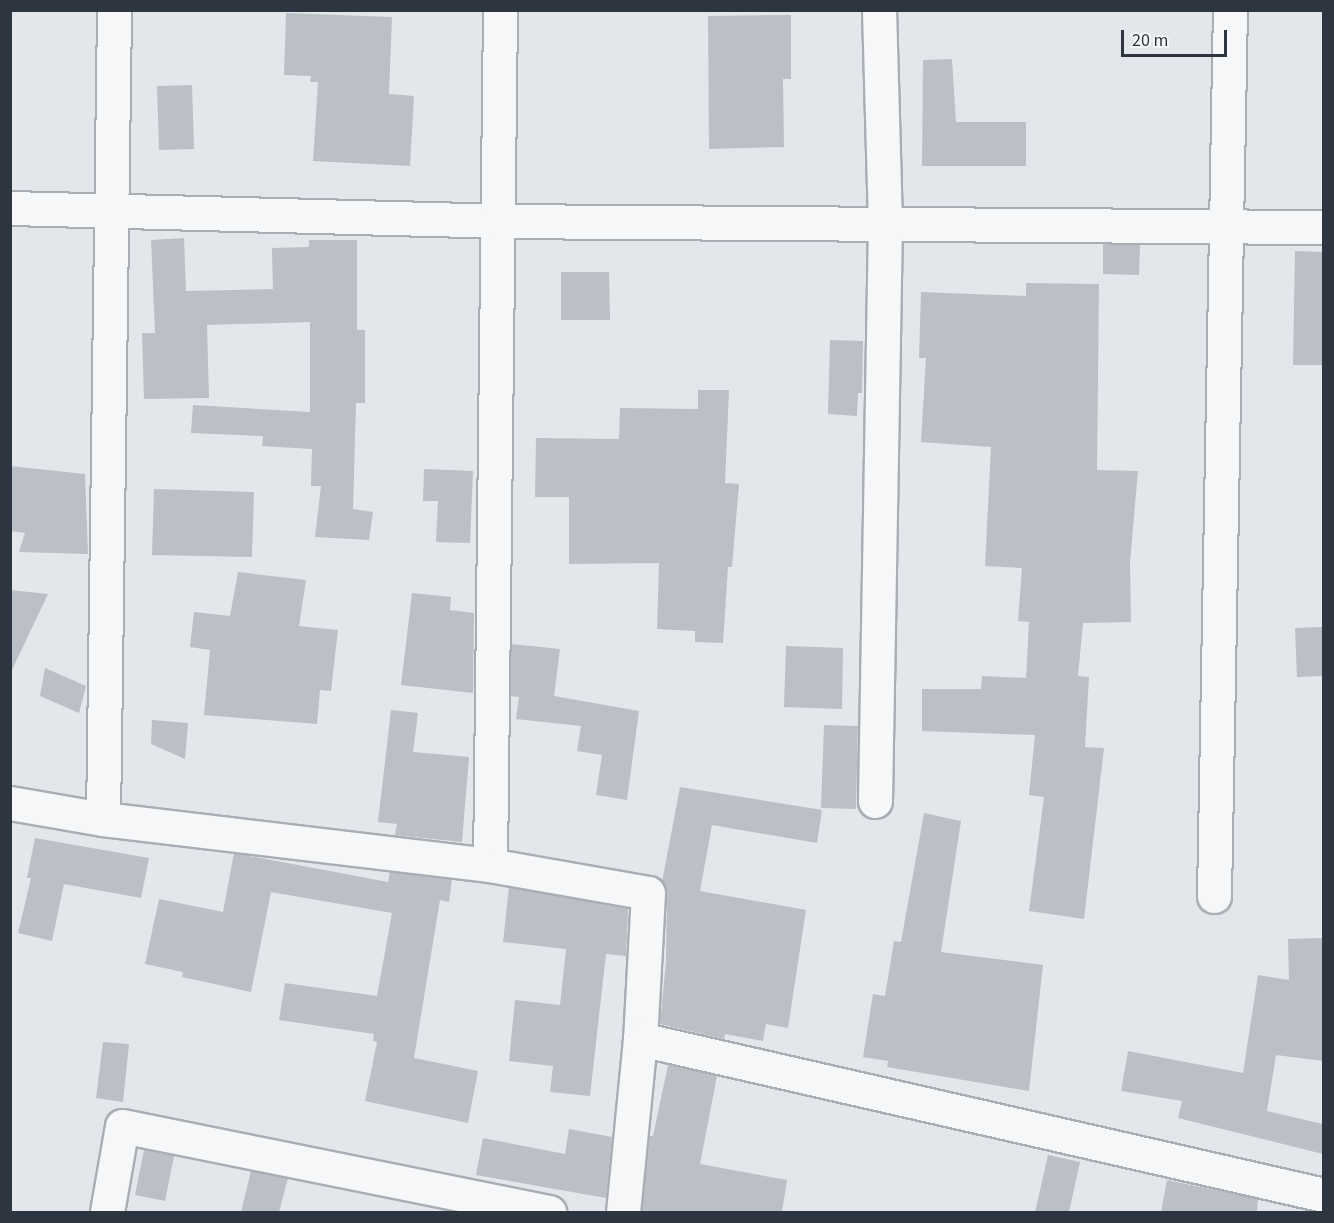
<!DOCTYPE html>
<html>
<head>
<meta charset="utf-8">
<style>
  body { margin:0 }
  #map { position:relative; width:1334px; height:1223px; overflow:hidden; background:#e3e6ea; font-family:"Source Sans 3",sans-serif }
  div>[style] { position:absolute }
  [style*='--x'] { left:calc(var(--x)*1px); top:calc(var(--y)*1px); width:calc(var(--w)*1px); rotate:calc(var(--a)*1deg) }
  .building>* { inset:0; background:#bbc0c6 }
  .roads { filter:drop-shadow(2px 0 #a9adb4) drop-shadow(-2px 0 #a9adb4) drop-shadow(0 2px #a9adb4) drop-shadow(0 -2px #a9adb4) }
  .street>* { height:33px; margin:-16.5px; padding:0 16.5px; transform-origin:16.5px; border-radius:16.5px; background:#f6f7f9 }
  span { translate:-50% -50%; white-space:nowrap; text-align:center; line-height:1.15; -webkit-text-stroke:4.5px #f3f5f7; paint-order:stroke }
  .frame { position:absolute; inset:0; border:12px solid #2d3541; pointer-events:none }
  .scale { position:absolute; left:1121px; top:30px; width:106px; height:27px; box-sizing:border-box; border:3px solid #2d3541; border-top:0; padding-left:8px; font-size:18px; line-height:21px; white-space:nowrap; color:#2d3541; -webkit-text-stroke:4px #f3f5f7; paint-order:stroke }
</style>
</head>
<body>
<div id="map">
  <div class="building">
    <div style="clip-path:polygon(286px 13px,392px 17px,389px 94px,414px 96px,410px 166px,313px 161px,318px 82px,310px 82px,311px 76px,284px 75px)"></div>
    <div style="clip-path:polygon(791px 15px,791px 79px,783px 79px,784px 147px,709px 149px,708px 16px)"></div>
    <div style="clip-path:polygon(952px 59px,956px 122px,1026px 122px,1026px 166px,922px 166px,923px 60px)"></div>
    <div style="clip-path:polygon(192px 85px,194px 149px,159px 150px,157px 86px)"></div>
    <div style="clip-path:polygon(184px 238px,186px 291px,273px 289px,272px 248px,309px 247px,309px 240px,357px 240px,357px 330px,365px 330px,365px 403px,356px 403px,353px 509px,373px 512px,369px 540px,315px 537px,321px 486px,311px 486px,312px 449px,262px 446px,263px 436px,191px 433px,193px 405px,310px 412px,310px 322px,207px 325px,209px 398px,144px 399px,142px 333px,155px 333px,151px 240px)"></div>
    <div style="clip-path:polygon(1103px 244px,1140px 244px,1139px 275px,1103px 274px)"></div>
    <div style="clip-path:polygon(1295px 251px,1323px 252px,1323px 365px,1293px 365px)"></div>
    <div style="clip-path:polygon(561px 272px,609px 272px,610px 320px,561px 320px)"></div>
    <div style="clip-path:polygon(1026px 283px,1099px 284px,1097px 470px,1138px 471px,1130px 562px,1131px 622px,1083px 623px,1078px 676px,1089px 677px,1085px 747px,1104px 748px,1084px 919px,1029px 911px,1044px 797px,1029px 795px,1035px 735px,922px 731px,922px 689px,981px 689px,982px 676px,1026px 678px,1029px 622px,1018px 621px,1022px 568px,985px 566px,991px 447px,921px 442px,926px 358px,919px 358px,921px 292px,1026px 296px)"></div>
    <div style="clip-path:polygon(830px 340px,863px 341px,862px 393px,858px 393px,857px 416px,828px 414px)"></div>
    <div style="clip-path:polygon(698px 390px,729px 390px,725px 483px,739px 484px,732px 567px,728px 567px,723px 643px,695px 642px,695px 631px,657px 629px,659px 563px,569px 564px,569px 497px,535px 497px,536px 438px,619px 439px,620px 408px,698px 409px)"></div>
    <div style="clip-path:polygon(10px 466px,85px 474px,88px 554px,19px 552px,25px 533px,10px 531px)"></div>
    <div style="clip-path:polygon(424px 469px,473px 471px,470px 543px,436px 542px,438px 501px,423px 501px)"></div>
    <div style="clip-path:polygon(154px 489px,254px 492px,252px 557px,152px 555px)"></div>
    <div style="clip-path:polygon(238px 572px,306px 580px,299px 626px,338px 630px,331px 691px,320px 690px,317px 724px,204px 715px,210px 650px,190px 647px,194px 612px,230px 616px)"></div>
    <div style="clip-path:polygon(10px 590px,48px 594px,10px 674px)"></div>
    <div style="clip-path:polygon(412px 593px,451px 597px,450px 610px,474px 613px,473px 693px,401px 685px)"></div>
    <div style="clip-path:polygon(1323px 627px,1323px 676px,1297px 677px,1295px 628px)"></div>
    <div style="clip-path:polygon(511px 644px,560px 649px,554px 696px,639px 711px,627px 800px,596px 795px,602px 755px,577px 751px,581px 726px,516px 719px,519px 697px,511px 696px)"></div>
    <div style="clip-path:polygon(786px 646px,843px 648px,842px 709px,784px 707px)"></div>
    <div style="clip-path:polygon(45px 668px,86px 686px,79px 713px,40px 696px)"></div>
    <div style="clip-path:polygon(391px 710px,418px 713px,413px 752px,469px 757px,462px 842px,395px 835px,397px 824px,378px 822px)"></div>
    <div style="clip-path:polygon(152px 720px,188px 723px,185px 759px,151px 744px)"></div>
    <div style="clip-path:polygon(824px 725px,858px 726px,856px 809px,821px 808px)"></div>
    <div style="clip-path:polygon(680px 787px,822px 810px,817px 843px,712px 825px,700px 891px,806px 910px,788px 1028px,766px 1024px,763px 1041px,725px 1034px,724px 1039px,660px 1024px,666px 961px,667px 894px,662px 882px)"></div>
    <div style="clip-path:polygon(924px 813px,961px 821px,941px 952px,1043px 965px,1029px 1091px,887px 1067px,888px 1061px,863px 1057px,873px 994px,885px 996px,894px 941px,901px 942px)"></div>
    <div style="clip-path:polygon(35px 838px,149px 858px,141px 898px,64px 884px,52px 941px,18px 933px,31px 878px,27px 878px)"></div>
    <div style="clip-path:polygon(234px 853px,388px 882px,390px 872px,452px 879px,449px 902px,440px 900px,414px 1058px,478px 1071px,468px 1123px,365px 1101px,377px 1042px,373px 1041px,374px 1034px,279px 1020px,285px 983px,377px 996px,392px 913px,271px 892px,251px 992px,182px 977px,183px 972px,145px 964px,159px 899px,223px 912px)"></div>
    <div style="clip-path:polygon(509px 887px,628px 909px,626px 956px,606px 954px,590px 1096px,550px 1092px,553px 1066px,509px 1061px,515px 1000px,560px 1005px,566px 949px,503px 942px)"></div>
    <div style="clip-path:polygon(1323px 938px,1323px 1061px,1276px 1055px,1267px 1111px,1323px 1124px,1323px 1154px,1178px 1118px,1182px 1101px,1121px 1091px,1128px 1051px,1243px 1073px,1258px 975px,1289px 980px,1288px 939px)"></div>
    <div style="clip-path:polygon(103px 1042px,129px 1044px,123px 1102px,96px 1098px)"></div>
    <div style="clip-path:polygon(668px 1065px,717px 1076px,700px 1164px,787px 1180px,782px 1212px,642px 1212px,650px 1136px,653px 1136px)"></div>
    <div style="clip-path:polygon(569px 1129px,612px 1137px,606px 1198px,476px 1175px,483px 1138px,565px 1154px)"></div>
    <div style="clip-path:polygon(144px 1150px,174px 1156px,165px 1201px,135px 1195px)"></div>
    <div style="clip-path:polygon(1048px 1155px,1080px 1162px,1069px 1212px,1035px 1212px)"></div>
    <div style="clip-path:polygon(251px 1171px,288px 1178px,279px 1212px,241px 1212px)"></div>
    <div style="clip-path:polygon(1167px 1180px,1258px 1199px,1257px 1212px,1161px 1212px)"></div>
  </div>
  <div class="roads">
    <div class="street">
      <div style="--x:500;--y:10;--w:855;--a:90.67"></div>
      <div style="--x:490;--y:865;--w:160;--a:10"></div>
      <div style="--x:648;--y:893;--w:146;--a:93.1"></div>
      <div style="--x:640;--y:1039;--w:174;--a:95.6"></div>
      <div style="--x:10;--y:208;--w:486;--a:1.5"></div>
      <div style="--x:496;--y:221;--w:828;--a:0.42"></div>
      <div style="--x:875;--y:801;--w:577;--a:-89.01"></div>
      <div style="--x:885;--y:224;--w:214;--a:-91.6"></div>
      <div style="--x:10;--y:803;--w:94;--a:9.8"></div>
      <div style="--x:103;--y:819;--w:390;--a:6.8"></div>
      <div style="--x:103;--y:819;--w:809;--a:-89.22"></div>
      <div style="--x:1214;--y:896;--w:886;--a:-88.97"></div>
      <div style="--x:640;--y:1039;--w:702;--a:12.85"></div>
      <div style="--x:107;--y:1212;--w:87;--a:-80.1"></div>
      <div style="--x:122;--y:1126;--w:436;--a:11.4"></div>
    </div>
  </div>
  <div class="frame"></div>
  <div class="scale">20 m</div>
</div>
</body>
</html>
